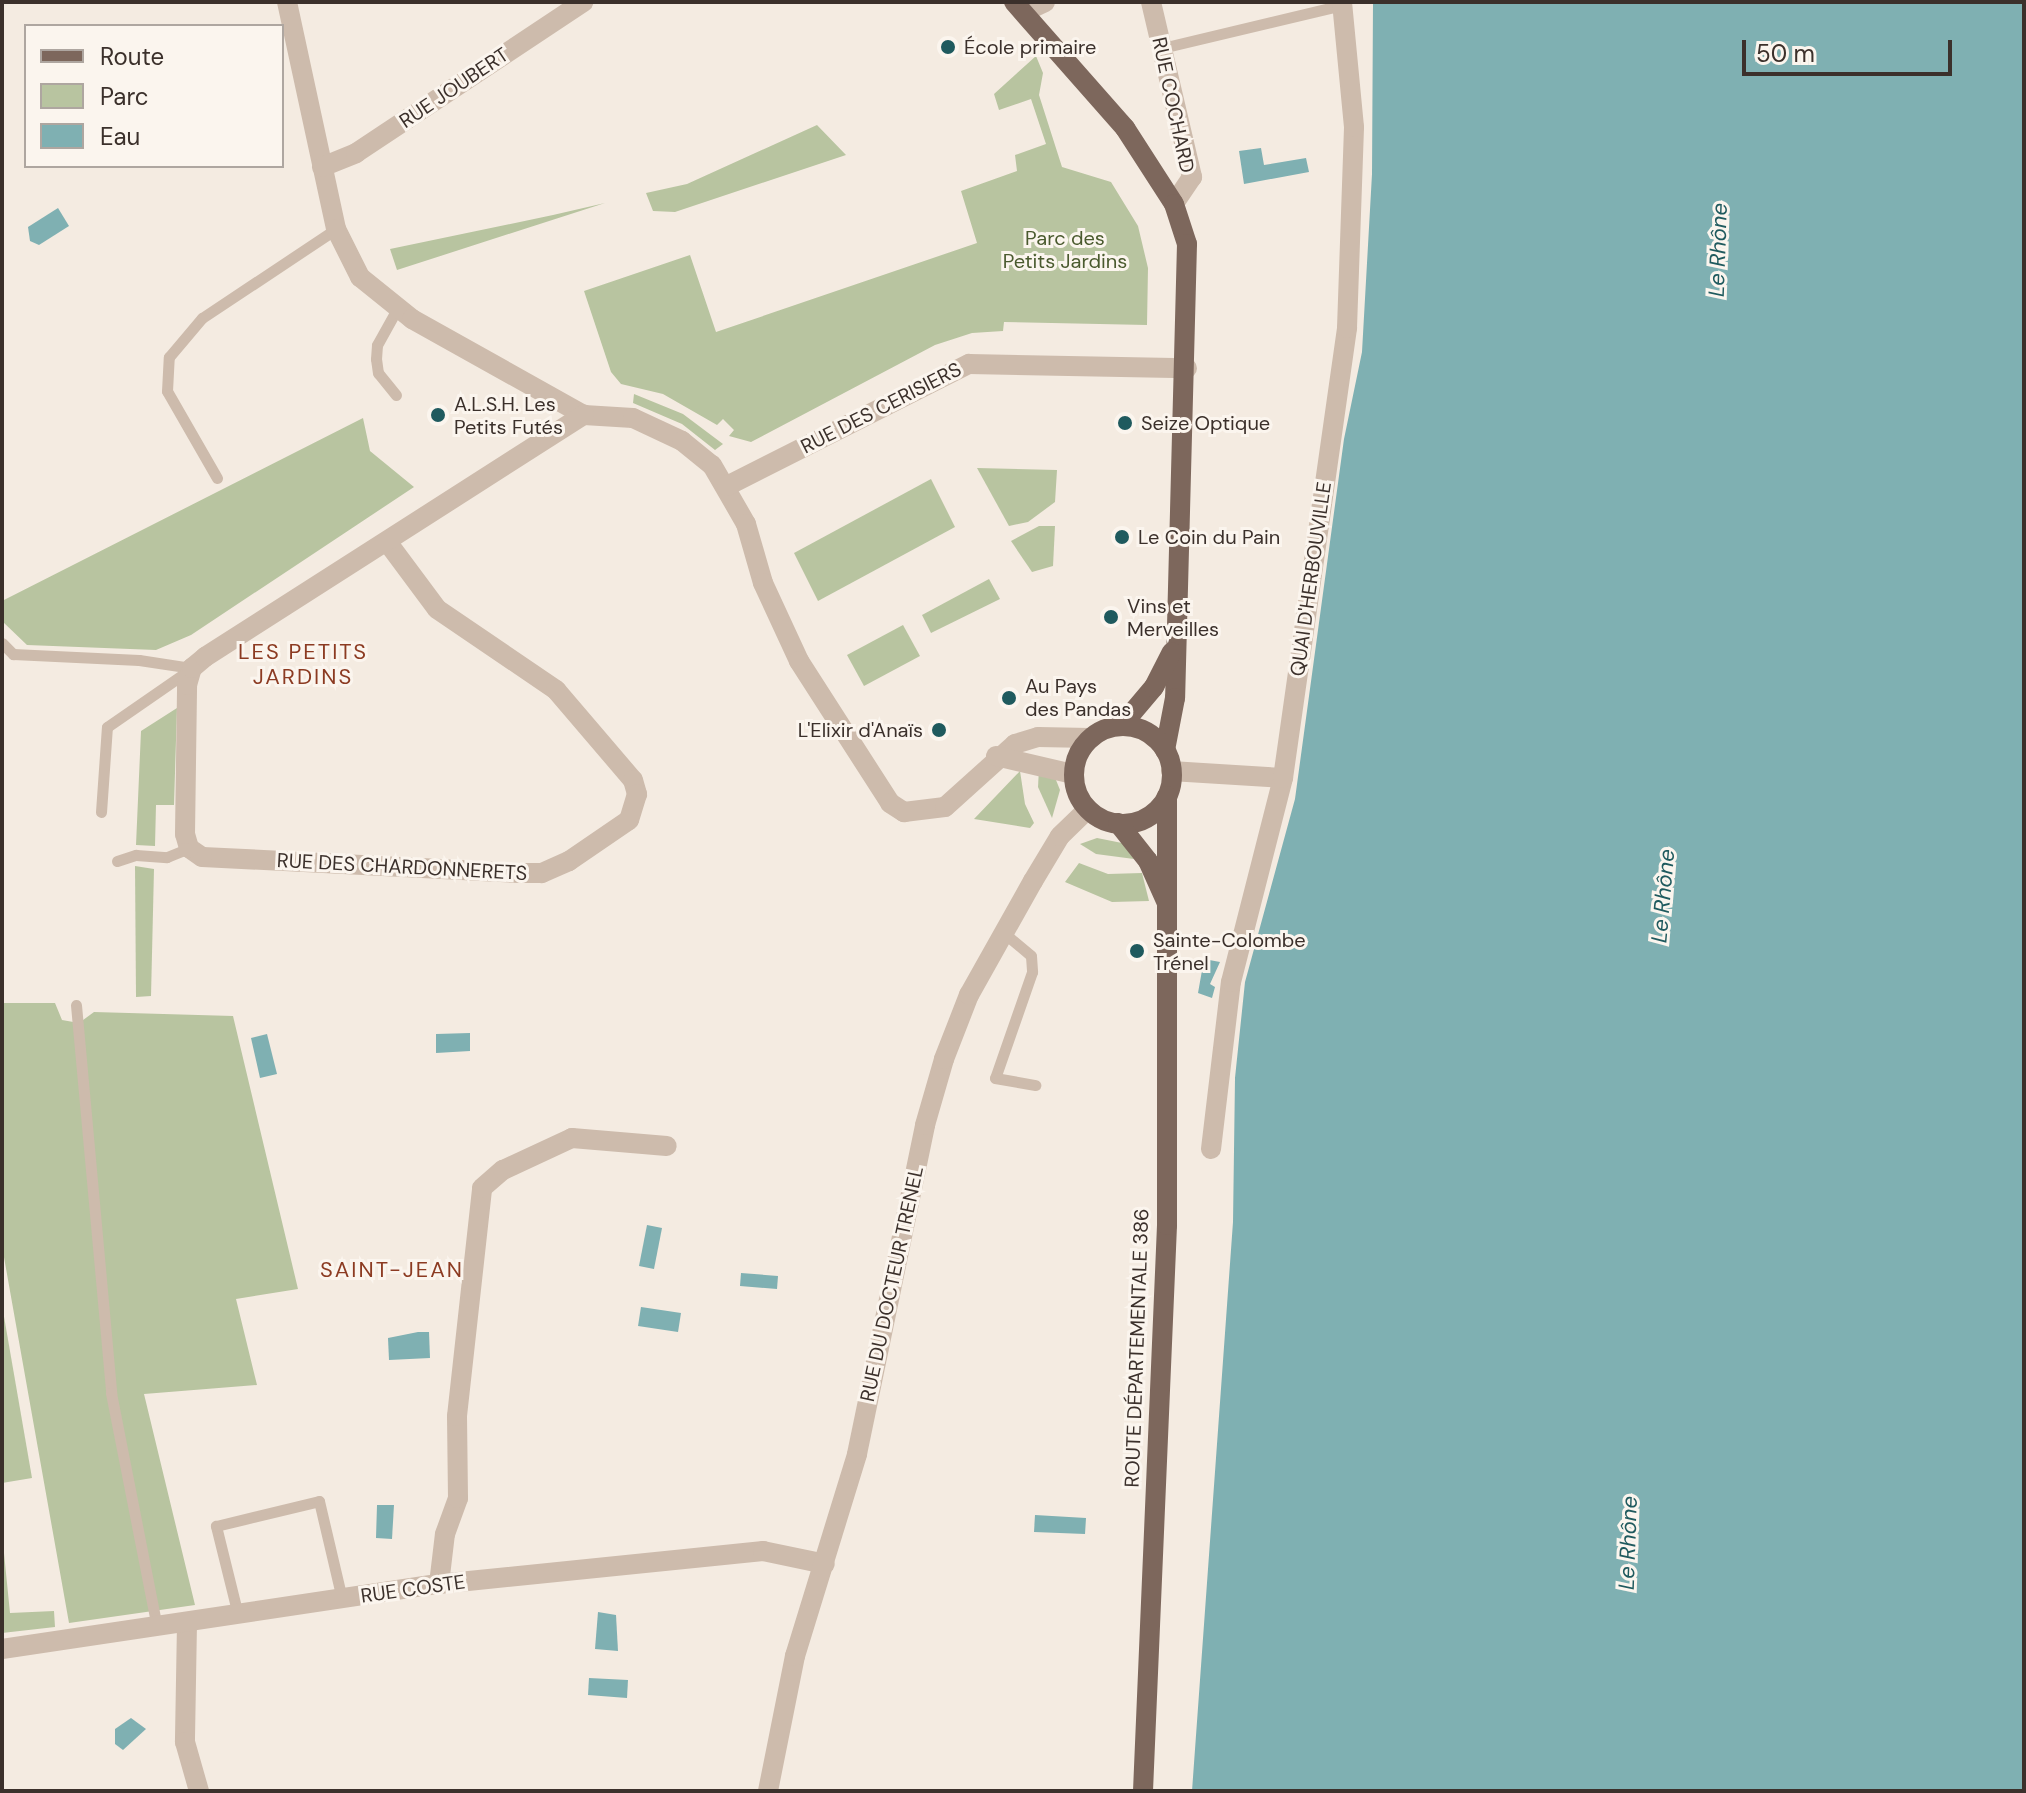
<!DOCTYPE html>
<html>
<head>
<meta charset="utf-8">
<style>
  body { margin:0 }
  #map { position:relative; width:2026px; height:1793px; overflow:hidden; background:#f4ebe1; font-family:"DM Sans",sans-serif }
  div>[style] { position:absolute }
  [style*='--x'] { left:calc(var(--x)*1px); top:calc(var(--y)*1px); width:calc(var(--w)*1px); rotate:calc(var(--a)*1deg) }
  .green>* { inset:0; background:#b8c4a0 }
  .water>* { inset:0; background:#7fb0b2 }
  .lane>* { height:11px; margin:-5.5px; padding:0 5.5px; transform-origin:5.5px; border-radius:5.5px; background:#cdbbac }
  .street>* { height:20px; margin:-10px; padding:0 10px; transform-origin:10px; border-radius:10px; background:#cdbbac }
  .primary>* { height:20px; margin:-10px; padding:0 10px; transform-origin:10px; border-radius:10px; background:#7d675c }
  .primary>.ring { margin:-10px; padding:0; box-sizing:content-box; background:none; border:20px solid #7d675c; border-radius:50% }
  .dots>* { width:22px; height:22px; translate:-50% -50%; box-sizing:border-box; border:4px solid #fbf5ee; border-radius:50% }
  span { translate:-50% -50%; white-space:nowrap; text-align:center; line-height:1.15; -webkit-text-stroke:6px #fbf5ee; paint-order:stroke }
  .poi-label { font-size:20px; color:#3b302b }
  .left { translate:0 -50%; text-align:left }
  .right { translate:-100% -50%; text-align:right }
  .street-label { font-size:20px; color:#3b302b }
  .park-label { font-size:20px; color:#4a5a2e }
  .water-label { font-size:22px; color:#1f5a5e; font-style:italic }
  .neighbourhood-label { font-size:22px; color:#8c3b22; letter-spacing:2px }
  .frame { position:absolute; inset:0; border:4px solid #3b302b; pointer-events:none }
  .legend { position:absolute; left:24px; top:24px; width:260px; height:144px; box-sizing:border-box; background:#fbf5ee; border:2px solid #aea6a0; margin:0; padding:10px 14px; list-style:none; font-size:24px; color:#3b302b }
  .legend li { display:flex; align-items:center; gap:16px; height:40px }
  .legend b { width:40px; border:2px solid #aea6a0 }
  .scale { position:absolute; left:1742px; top:40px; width:210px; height:36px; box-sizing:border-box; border:4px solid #3b302b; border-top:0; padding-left:10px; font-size:24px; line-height:28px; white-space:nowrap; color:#3b302b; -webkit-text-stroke:6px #fbf5ee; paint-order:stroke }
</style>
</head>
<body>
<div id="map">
  <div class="green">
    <div style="clip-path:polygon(1036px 56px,1043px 73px,1039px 95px,1062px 167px,1111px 182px,1138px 226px,1148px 268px,1147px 325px,1004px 322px,1003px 331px,972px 333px,935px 345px,751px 442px,729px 436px,734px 430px,723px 419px,717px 425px,663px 394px,621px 384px,611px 372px,584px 291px,690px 255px,716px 332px,977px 243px,961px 191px,1017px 171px,1015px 155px,1046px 144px,1031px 99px,999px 110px,994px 94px)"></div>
    <div style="clip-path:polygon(817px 125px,846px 155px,675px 212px,653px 211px,646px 193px,687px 184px)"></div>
    <div style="clip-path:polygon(605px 203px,397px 270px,390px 249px,553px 215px)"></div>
    <div style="clip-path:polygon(634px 394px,683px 414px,723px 444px,715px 450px,682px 424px,633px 403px)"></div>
    <div style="clip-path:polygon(363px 418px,370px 451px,414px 487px,191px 635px,156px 650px,27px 645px,2px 621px,2px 601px)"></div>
    <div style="clip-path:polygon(977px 468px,1057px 470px,1055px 502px,1028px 522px,1009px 526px)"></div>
    <div style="clip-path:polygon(931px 479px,955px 527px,818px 601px,794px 553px)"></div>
    <div style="clip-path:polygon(1039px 526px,1055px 526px,1053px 566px,1032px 572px,1011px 541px)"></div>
    <div style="clip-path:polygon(989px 579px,1000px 599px,931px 633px,922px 615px)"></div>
    <div style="clip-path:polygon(903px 625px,920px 656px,864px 686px,847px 655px)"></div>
    <div style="clip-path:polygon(177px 708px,174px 805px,156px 805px,155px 846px,136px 845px,141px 731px)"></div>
    <div style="clip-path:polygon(1039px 769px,1056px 780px,1060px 790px,1052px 818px,1038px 787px)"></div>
    <div style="clip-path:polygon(1020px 771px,1025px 804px,1034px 823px,1030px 828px,974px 819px)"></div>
    <div style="clip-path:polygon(1097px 838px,1122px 843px,1134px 859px,1096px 854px,1080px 844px)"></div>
    <div style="clip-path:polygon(1079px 863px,1108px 874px,1142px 873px,1149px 901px,1112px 902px,1065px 882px)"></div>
    <div style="clip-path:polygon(135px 866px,154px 869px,151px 996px,136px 997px)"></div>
    <div style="clip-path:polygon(2px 1003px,55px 1003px,62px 1020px,79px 1023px,94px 1012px,233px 1016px,298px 1289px,236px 1299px,257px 1385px,144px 1394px,195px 1605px,69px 1623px,2px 1246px)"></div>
    <div style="clip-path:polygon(2px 1305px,32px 1478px,2px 1483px)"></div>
    <div style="clip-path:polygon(2px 1533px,10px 1613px,54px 1611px,55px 1627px,2px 1633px)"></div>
  </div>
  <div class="water">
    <div style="clip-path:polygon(1373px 2px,2024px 2px,2024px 1791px,1192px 1791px,1233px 1222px,1235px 1078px,1245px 982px,1295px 799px,1344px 439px,1362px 352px,1372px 174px)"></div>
    <div style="clip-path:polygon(1261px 148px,1264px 165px,1306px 158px,1309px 172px,1244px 184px,1239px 151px)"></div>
    <div style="clip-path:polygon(58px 208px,69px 226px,39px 245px,30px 241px,28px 227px)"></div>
    <div style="clip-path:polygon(1204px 959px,1220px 962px,1210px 984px,1215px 987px,1212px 998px,1198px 993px)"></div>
    <div style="clip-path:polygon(470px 1033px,470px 1051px,436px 1053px,436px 1034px)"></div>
    <div style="clip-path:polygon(267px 1034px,277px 1074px,260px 1078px,251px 1038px)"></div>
    <div style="clip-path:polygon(647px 1225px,662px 1228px,654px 1269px,639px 1266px)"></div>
    <div style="clip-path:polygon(741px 1273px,778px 1276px,777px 1289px,740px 1286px)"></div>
    <div style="clip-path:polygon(641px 1307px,681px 1313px,678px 1332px,638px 1326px)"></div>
    <div style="clip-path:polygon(418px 1332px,429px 1332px,430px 1358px,389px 1360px,388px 1338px)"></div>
    <div style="clip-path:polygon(377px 1505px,394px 1505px,392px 1539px,376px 1538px)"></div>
    <div style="clip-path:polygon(1035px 1515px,1086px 1518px,1085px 1534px,1034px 1532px)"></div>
    <div style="clip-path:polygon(598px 1612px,616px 1615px,618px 1651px,595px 1649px)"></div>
    <div style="clip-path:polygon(589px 1678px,628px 1680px,627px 1698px,588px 1695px)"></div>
    <div style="clip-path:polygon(131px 1718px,146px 1729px,123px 1750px,115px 1744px,115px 1729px)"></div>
  </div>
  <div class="lane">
    <div style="--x:1162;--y:48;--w:186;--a:-13.4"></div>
    <div style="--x:396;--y:395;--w:28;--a:-129"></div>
    <div style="--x:378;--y:373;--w:14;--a:-98"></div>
    <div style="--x:376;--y:359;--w:14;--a:-86"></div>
    <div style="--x:377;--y:345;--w:41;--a:-60.9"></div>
    <div style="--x:217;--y:478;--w:100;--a:-119.9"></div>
    <div style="--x:167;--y:391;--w:34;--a:-87"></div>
    <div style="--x:169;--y:357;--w:51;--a:-49.8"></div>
    <div style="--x:202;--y:318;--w:161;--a:-33.6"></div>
    <div style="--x:2;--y:643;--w:16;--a:45"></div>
    <div style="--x:13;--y:654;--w:126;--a:2.7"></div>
    <div style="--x:139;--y:660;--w:54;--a:8.6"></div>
    <div style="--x:101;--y:812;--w:85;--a:-86"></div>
    <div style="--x:107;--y:727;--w:98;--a:-34.7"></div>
    <div style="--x:117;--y:861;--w:20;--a:-18"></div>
    <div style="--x:136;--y:855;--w:31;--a:4"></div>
    <div style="--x:167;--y:857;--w:24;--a:-22"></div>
    <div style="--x:1004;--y:933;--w:35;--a:40"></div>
    <div style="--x:1031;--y:956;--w:16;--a:86"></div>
    <div style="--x:1032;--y:972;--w:112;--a:109.2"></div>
    <div style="--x:995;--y:1078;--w:41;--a:9.9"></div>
    <div style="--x:76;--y:1005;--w:390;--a:84.8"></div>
    <div style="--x:111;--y:1393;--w:238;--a:78.9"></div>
    <div style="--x:238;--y:1615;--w:92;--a:-103.9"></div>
    <div style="--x:216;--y:1526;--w:106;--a:-13.6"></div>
    <div style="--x:319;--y:1501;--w:101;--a:76.8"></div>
  </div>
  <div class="street">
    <div style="--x:287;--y:2;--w:232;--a:77.8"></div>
    <div style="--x:336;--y:229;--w:54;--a:63.4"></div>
    <div style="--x:360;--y:277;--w:67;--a:38.9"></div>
    <div style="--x:412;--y:319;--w:197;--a:29.2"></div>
    <div style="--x:584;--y:415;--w:49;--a:3.5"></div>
    <div style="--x:633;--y:418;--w:54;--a:25.1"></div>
    <div style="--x:682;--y:441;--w:38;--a:39"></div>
    <div style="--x:712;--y:465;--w:68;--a:60"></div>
    <div style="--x:746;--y:524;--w:61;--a:73.9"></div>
    <div style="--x:763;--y:583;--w:86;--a:65.2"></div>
    <div style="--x:799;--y:661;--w:169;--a:57.3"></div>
    <div style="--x:890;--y:803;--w:17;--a:33"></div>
    <div style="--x:904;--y:812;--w:41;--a:-7"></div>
    <div style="--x:945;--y:807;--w:94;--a:-42"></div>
    <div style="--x:1015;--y:744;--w:24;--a:-17"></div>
    <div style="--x:1038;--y:737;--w:52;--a:1.1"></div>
    <div style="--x:1151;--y:2;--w:180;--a:76.8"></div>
    <div style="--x:1192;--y:177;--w:32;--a:124"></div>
    <div style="--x:1024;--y:12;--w:23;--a:-25"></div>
    <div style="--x:322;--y:167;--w:37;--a:-22"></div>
    <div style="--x:356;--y:153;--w:273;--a:-33.6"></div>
    <div style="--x:727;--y:486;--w:271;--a:-26.8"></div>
    <div style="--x:969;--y:364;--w:218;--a:1.1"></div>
    <div style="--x:388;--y:543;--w:82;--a:53.4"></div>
    <div style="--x:437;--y:609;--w:144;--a:34.2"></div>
    <div style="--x:556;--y:690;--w:118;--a:49.5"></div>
    <div style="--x:633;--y:780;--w:15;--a:74"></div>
    <div style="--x:637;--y:794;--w:27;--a:107"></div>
    <div style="--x:629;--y:820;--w:73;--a:145.7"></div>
    <div style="--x:569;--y:861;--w:30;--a:156"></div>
    <div style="--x:542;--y:873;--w:22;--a:180"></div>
    <div style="--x:520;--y:873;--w:318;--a:-177.1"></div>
    <div style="--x:202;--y:857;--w:16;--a:-145"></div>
    <div style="--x:189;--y:848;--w:15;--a:-106"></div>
    <div style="--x:185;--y:834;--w:149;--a:-89.2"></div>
    <div style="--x:187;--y:685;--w:18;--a:-74"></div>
    <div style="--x:192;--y:668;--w:17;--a:-40"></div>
    <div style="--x:205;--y:657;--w:450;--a:-32.6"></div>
    <div style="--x:996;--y:756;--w:79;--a:13.2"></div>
    <div style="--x:1171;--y:771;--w:112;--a:3.6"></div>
    <div style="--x:1211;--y:1149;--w:168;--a:-83.2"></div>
    <div style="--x:1231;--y:982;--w:211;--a:-75.7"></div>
    <div style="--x:1283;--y:778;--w:455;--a:-81.9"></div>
    <div style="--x:1347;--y:328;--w:201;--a:-88"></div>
    <div style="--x:1354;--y:127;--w:126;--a:-95.5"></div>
    <div style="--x:439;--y:1584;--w:50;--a:-83.2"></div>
    <div style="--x:445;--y:1534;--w:38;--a:-70"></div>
    <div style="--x:458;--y:1498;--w:82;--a:-90.7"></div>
    <div style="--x:457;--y:1416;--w:229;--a:-83.7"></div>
    <div style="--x:482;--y:1188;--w:28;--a:-41"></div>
    <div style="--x:503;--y:1170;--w:76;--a:-24.9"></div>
    <div style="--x:572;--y:1138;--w:95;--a:4.8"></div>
    <div style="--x:187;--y:1623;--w:119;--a:91"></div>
    <div style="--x:185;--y:1742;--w:51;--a:74.1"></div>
    <div style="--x:2;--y:1649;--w:442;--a:-8.5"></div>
    <div style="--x:439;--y:1584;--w:326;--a:-5.8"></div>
    <div style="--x:763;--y:1551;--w:63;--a:11.8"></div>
    <div style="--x:768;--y:1791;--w:138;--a:-78.7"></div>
    <div style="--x:795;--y:1656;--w:211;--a:-72.9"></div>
    <div style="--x:857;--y:1454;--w:336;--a:-78.3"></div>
    <div style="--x:925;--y:1125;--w:69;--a:-73.9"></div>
    <div style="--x:944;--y:1059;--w:69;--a:-68.7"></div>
    <div style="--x:969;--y:995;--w:131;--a:-60.7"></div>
    <div style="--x:1033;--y:881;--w:52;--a:-59"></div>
    <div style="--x:1060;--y:836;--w:39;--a:-44"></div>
  </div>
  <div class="primary">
    <div style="--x:1014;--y:2;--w:168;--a:48.6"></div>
    <div style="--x:1125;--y:128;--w:90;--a:57.2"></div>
    <div style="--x:1174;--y:204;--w:42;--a:72"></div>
    <div style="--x:1187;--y:244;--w:454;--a:91.5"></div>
    <div style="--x:1175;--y:698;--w:53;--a:100.9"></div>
    <div style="--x:1121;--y:726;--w:51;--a:-49.8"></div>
    <div style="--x:1154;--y:687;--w:39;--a:-63"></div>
    <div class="ring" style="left:1074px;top:726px;width:78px;height:78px"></div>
    <div style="--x:1118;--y:823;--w:48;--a:51.7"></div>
    <div style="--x:1148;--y:861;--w:44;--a:65.8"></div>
    <div style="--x:1143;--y:1791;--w:567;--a:-87.57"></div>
    <div style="--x:1167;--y:1225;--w:429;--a:-90"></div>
  </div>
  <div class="dots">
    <div style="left:948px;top:47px;background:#1f5a5e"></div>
    <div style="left:438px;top:415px;background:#1f5a5e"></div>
    <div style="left:1125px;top:423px;background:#1f5a5e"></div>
    <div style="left:1122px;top:537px;background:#1f5a5e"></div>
    <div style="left:1111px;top:617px;background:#1f5a5e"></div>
    <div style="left:1009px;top:698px;background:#1f5a5e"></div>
    <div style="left:939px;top:730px;background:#1f5a5e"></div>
    <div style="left:1137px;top:951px;background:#1f5a5e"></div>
  </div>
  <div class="poi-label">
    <span class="left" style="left:964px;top:47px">École primaire</span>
    <span class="left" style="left:454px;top:416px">A.L.S.H. Les<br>Petits Futés</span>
    <span class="left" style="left:1141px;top:423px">Seize Optique</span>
    <span class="left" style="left:1138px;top:537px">Le Coin du Pain</span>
    <span class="left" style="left:1127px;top:618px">Vins et<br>Merveilles</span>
    <span class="left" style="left:1025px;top:698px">Au Pays<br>des Pandas</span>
    <span class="right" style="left:923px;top:730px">L'Elixir d'Anaïs</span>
    <span class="left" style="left:1153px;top:952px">Sainte-Colombe<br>Trénel</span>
  </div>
  <div class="street-label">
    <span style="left:454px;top:88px;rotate:-34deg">RUE JOUBERT</span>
    <span style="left:1173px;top:105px;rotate:78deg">RUE COCHARD</span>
    <span style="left:881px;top:408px;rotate:-27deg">RUE DES CERISIERS</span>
    <span style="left:1311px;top:579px;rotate:-82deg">QUAI D'HERBOUVILLE</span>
    <span style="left:402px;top:867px;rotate:3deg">RUE DES CHARDONNERETS</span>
    <span style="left:892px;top:1284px;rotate:-78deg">RUE DU DOCTEUR TRENEL</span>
    <span style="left:1137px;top:1348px;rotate:-88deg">ROUTE DÉPARTEMENTALE 386</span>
    <span style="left:413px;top:1589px;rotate:-8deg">RUE COSTE</span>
  </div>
  <div class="park-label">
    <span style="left:1065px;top:250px">Parc des<br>Petits Jardins</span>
  </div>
  <div class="water-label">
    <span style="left:1718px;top:250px;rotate:-88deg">Le Rhône</span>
    <span style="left:1663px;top:896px;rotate:-85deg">Le Rhône</span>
    <span style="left:1628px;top:1543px;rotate:-88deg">Le Rhône</span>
  </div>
  <div class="neighbourhood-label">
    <span style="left:303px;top:664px">LES PETITS<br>JARDINS</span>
    <span style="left:392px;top:1270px">SAINT-JEAN</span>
  </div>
  <div class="frame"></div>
  <ul class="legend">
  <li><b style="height:10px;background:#7d675c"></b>Route</li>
  <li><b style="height:22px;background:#b8c4a0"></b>Parc</li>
  <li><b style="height:22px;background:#7fb0b2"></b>Eau</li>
  </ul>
  <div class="scale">50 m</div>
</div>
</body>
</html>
